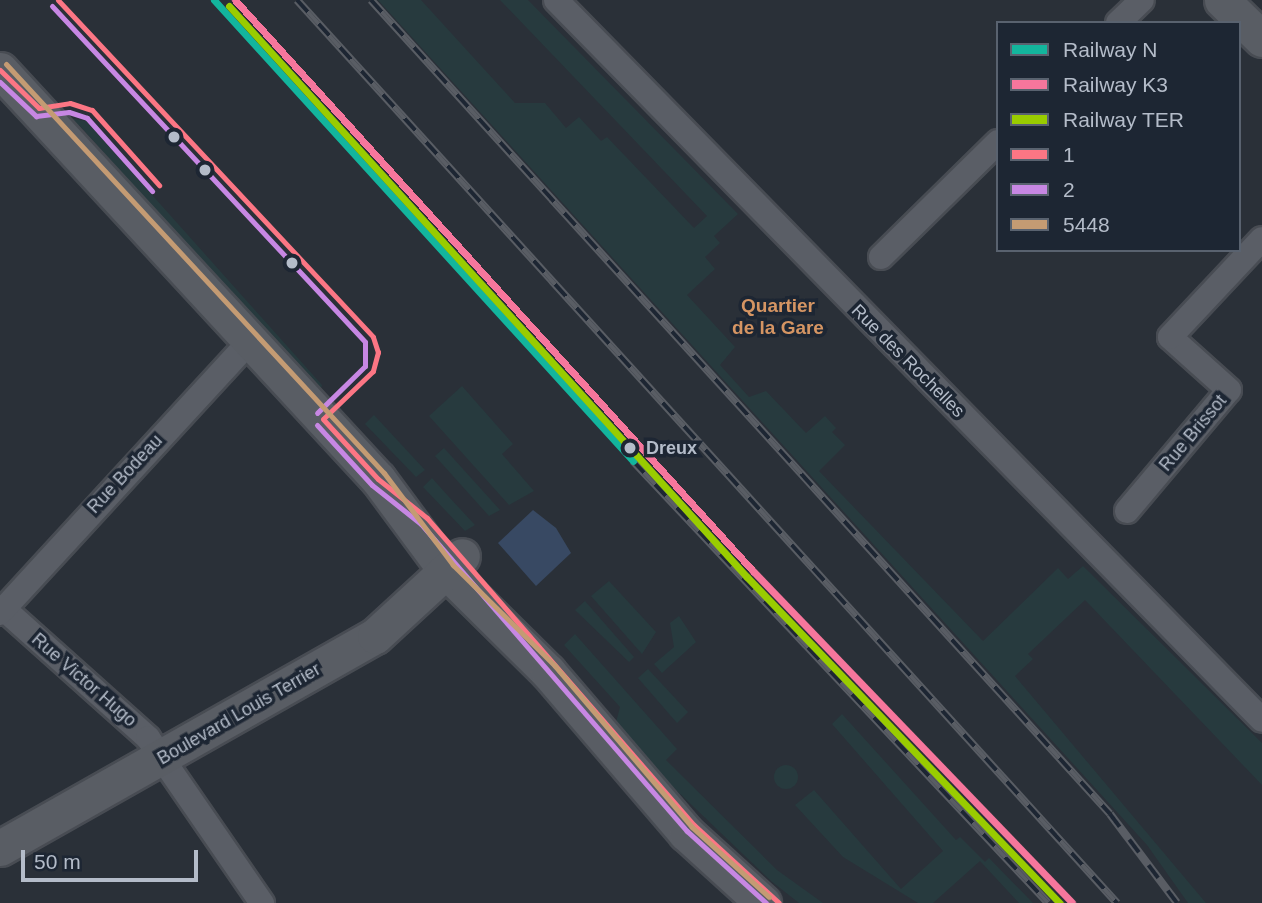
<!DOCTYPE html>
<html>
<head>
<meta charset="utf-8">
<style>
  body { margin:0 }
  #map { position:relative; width:1262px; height:903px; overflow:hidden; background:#2a3038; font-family:Helvetica,sans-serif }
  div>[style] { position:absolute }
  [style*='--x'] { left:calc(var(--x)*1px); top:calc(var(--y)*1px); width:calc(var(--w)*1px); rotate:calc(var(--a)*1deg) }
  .green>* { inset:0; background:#273a3e }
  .round { border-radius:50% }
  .water>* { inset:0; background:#384963 }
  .roads { filter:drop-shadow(2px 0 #484c53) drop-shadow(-2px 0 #484c53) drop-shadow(0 2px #484c53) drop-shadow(0 -2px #484c53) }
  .street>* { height:24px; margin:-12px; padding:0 12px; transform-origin:12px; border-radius:12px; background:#5a5e66 }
  .secondary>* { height:35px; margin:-17.5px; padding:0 17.5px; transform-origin:17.5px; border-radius:17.5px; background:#595d64 }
  .rail>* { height:8px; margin-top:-4px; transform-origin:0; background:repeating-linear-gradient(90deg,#1d2633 0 16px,#595d64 0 32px); box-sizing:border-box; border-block:2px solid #595d64 }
  .bus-1>* { height:5px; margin:-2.5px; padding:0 2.5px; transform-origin:2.5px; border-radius:2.5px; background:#fc7684 }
  .bus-2>* { height:5px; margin:-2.5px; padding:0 2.5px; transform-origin:2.5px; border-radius:2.5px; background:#c787e3 }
  .bus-3>* { height:5px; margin:-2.5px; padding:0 2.5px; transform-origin:2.5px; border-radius:2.5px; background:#c49b73 }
  .rail-1>* { height:7px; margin:-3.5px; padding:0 3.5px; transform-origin:3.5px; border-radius:3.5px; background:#13b59d }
  .rail-2>* { height:7px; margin:-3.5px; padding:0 3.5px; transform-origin:3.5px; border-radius:3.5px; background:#f6769c }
  .rail-3>* { height:7px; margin:-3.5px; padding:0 3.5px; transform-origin:3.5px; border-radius:3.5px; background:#9c0 }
  .dots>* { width:19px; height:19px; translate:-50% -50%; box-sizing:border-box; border:4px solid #1d2633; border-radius:50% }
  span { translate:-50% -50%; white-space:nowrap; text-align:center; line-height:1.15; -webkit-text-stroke:7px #1d2633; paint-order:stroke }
  .street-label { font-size:18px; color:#b4bcc9 }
  .stop-label { font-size:18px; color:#b4bcc9; font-weight:700 }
  .left { translate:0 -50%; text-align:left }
  .neighbourhood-label { font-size:19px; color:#d59563; font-weight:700 }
  .legend { position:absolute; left:996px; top:21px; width:245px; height:231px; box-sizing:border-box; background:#1d2633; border:2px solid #59626f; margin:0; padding:9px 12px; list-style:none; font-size:21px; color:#b4bcc9 }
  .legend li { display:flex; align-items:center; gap:14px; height:35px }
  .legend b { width:35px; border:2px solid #59626f }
  .scale { position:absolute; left:21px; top:850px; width:177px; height:32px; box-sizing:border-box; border:4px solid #b4bcc9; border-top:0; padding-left:9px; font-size:21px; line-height:24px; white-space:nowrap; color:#b4bcc9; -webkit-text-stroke:5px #1d2633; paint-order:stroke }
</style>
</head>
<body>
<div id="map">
  <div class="green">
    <div style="clip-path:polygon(378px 0,421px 0,515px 103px,545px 103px,566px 128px,579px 117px,601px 141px,607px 137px,694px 228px,707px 216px,500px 0,528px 0,738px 214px,714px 236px,720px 243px,705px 257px,715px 269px,687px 295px,735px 347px,720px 365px,749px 397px,766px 391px,806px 433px,825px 416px,836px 428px,832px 432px,845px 445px,819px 471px,983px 641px,1058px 568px,1068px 579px,1083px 566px,1262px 743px,1262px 785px,1085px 600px,1028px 654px,1033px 659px,1015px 676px,1206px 903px,1188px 903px,1147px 845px)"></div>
    <div style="clip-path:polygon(57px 116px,86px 121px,322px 385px,320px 393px,79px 125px,67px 126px)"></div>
    <div style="clip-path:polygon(462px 386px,513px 444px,502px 454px,534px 491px,509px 505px,429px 416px)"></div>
    <div style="clip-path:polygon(374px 415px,425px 470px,416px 477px,365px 424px)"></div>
    <div style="clip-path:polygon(444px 448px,500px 510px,489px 516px,435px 456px)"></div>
    <div style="clip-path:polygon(432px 478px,449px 497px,475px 525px,465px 531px,423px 487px)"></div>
    <div style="clip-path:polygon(609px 581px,656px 632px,642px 654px,591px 596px)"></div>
    <div style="clip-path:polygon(585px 601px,634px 657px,629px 662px,575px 610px)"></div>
    <div style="clip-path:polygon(679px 616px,696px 642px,662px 673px,654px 664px,674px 647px,670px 623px)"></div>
    <div style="clip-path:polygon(575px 634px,677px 749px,666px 760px,777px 870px,823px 903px,799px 903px,771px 881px,650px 765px,615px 726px,620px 707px,564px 645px)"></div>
    <div style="clip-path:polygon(648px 669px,688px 712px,677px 723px,638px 678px)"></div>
    <div style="clip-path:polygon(842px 714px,956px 840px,960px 837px,985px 862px,989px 858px,1033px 903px,1019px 903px,980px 861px,933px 903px,918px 903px,843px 857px,795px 805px,814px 790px,901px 889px,943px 851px,832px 724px)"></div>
    <div class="round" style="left:774px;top:765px;width:24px;height:24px"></div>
  </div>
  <div class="water">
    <div style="clip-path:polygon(533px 510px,556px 528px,571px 553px,536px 586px,498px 543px)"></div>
  </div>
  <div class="roads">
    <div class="street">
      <div style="--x:556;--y:0;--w:1008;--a:45.56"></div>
      <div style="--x:1118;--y:23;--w:33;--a:-44"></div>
      <div style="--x:881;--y:257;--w:164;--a:-44.5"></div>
      <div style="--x:1127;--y:511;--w:158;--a:-49.9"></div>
      <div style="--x:1229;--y:390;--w:79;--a:-138.1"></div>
      <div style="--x:1170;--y:337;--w:134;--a:-46.8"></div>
      <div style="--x:5;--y:610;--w:192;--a:41.8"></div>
      <div style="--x:148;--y:738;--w:201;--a:55.4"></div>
      <div style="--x:0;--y:613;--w:369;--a:-47.4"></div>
    </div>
    <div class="secondary">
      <div style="--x:1222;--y:0;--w:56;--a:44.3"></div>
      <div style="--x:0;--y:70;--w:557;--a:47.26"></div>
      <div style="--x:378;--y:479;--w:114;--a:53.5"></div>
      <div style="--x:446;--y:571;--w:144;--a:44.7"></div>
      <div style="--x:548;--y:672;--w:212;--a:49.4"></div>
      <div style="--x:686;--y:833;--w:104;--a:42.3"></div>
      <div style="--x:0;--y:848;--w:431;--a:-29.5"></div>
      <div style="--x:375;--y:636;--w:118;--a:-42.6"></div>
    </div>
  </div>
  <div class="rail">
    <div style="--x:297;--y:0;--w:1220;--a:47.76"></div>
    <div style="--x:371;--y:0;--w:1099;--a:47.76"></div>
    <div style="--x:1110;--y:814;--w:111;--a:53"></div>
    <div style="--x:633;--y:461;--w:606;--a:46.8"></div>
  </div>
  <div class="bus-1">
    <div style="--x:58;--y:0;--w:461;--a:46.9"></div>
    <div style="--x:373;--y:337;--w:16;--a:72"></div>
    <div style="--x:378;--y:352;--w:20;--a:105"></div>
    <div style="--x:373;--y:371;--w:69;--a:136.2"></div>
    <div style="--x:0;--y:70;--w:54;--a:44.3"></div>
    <div style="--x:39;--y:108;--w:31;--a:-9"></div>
    <div style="--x:70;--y:103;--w:23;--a:18"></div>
    <div style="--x:92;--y:110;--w:101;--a:48.2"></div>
    <div style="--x:323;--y:419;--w:81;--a:47.5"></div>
    <div style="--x:378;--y:479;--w:63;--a:38.5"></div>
    <div style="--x:427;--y:518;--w:407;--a:49"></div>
    <div style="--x:694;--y:825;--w:115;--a:42.5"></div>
  </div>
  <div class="bus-2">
    <div style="--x:52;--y:6;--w:459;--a:47"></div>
    <div style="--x:365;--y:342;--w:24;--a:90"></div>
    <div style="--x:365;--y:366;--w:67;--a:135.6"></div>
    <div style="--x:0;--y:82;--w:50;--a:43.4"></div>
    <div style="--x:36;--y:116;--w:33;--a:-7"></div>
    <div style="--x:69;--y:112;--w:19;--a:18"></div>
    <div style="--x:87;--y:118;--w:98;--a:48.3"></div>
    <div style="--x:317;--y:425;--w:81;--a:47.5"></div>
    <div style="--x:372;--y:485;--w:63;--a:38.5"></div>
    <div style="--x:421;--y:524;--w:406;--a:49.1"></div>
    <div style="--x:687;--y:831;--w:107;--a:42.3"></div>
  </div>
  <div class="bus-3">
    <div style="--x:6;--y:64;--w:557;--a:47.26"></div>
    <div style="--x:384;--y:473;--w:115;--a:53.1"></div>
    <div style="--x:453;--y:565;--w:144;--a:44.7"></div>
    <div style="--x:555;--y:666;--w:211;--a:49.6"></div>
    <div style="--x:692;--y:827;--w:104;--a:42.3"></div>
  </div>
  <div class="rail-1">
    <div style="--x:214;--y:0;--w:623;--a:47.73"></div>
  </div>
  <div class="rail-2">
    <div style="--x:235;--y:0;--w:771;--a:47.79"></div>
    <div style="--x:753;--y:571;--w:460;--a:46.1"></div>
  </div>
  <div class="rail-3">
    <div style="--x:229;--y:6;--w:771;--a:47.79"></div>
    <div style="--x:747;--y:577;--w:452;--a:46.2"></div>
  </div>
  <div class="dots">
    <div style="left:174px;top:137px;background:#b4bcc9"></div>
    <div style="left:205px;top:170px;background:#b4bcc9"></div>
    <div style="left:292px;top:263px;background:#b4bcc9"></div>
    <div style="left:630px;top:448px;background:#b4bcc9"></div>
  </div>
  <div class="street-label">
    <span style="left:908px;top:361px;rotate:45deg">Rue des Rochelles</span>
    <span style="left:1193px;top:433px;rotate:-50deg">Rue Brissot</span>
    <span style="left:125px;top:474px;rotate:-47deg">Rue Bodeau</span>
    <span style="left:84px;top:680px;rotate:41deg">Rue Victor Hugo</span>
    <span style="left:239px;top:714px;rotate:-30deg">Boulevard Louis Terrier</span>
  </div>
  <div class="stop-label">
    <span class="left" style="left:646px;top:448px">Dreux</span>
  </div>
  <div class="neighbourhood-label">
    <span style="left:778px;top:317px">Quartier<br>de la Gare</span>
  </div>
  <ul class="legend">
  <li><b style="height:9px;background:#13b59d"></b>Railway N</li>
  <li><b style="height:9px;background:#f6769c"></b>Railway K3</li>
  <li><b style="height:9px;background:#9c0"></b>Railway TER</li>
  <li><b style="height:9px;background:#fc7684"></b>1</li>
  <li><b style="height:9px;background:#c787e3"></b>2</li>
  <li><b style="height:9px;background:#c49b73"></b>5448</li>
  </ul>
  <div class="scale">50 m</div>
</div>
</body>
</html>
